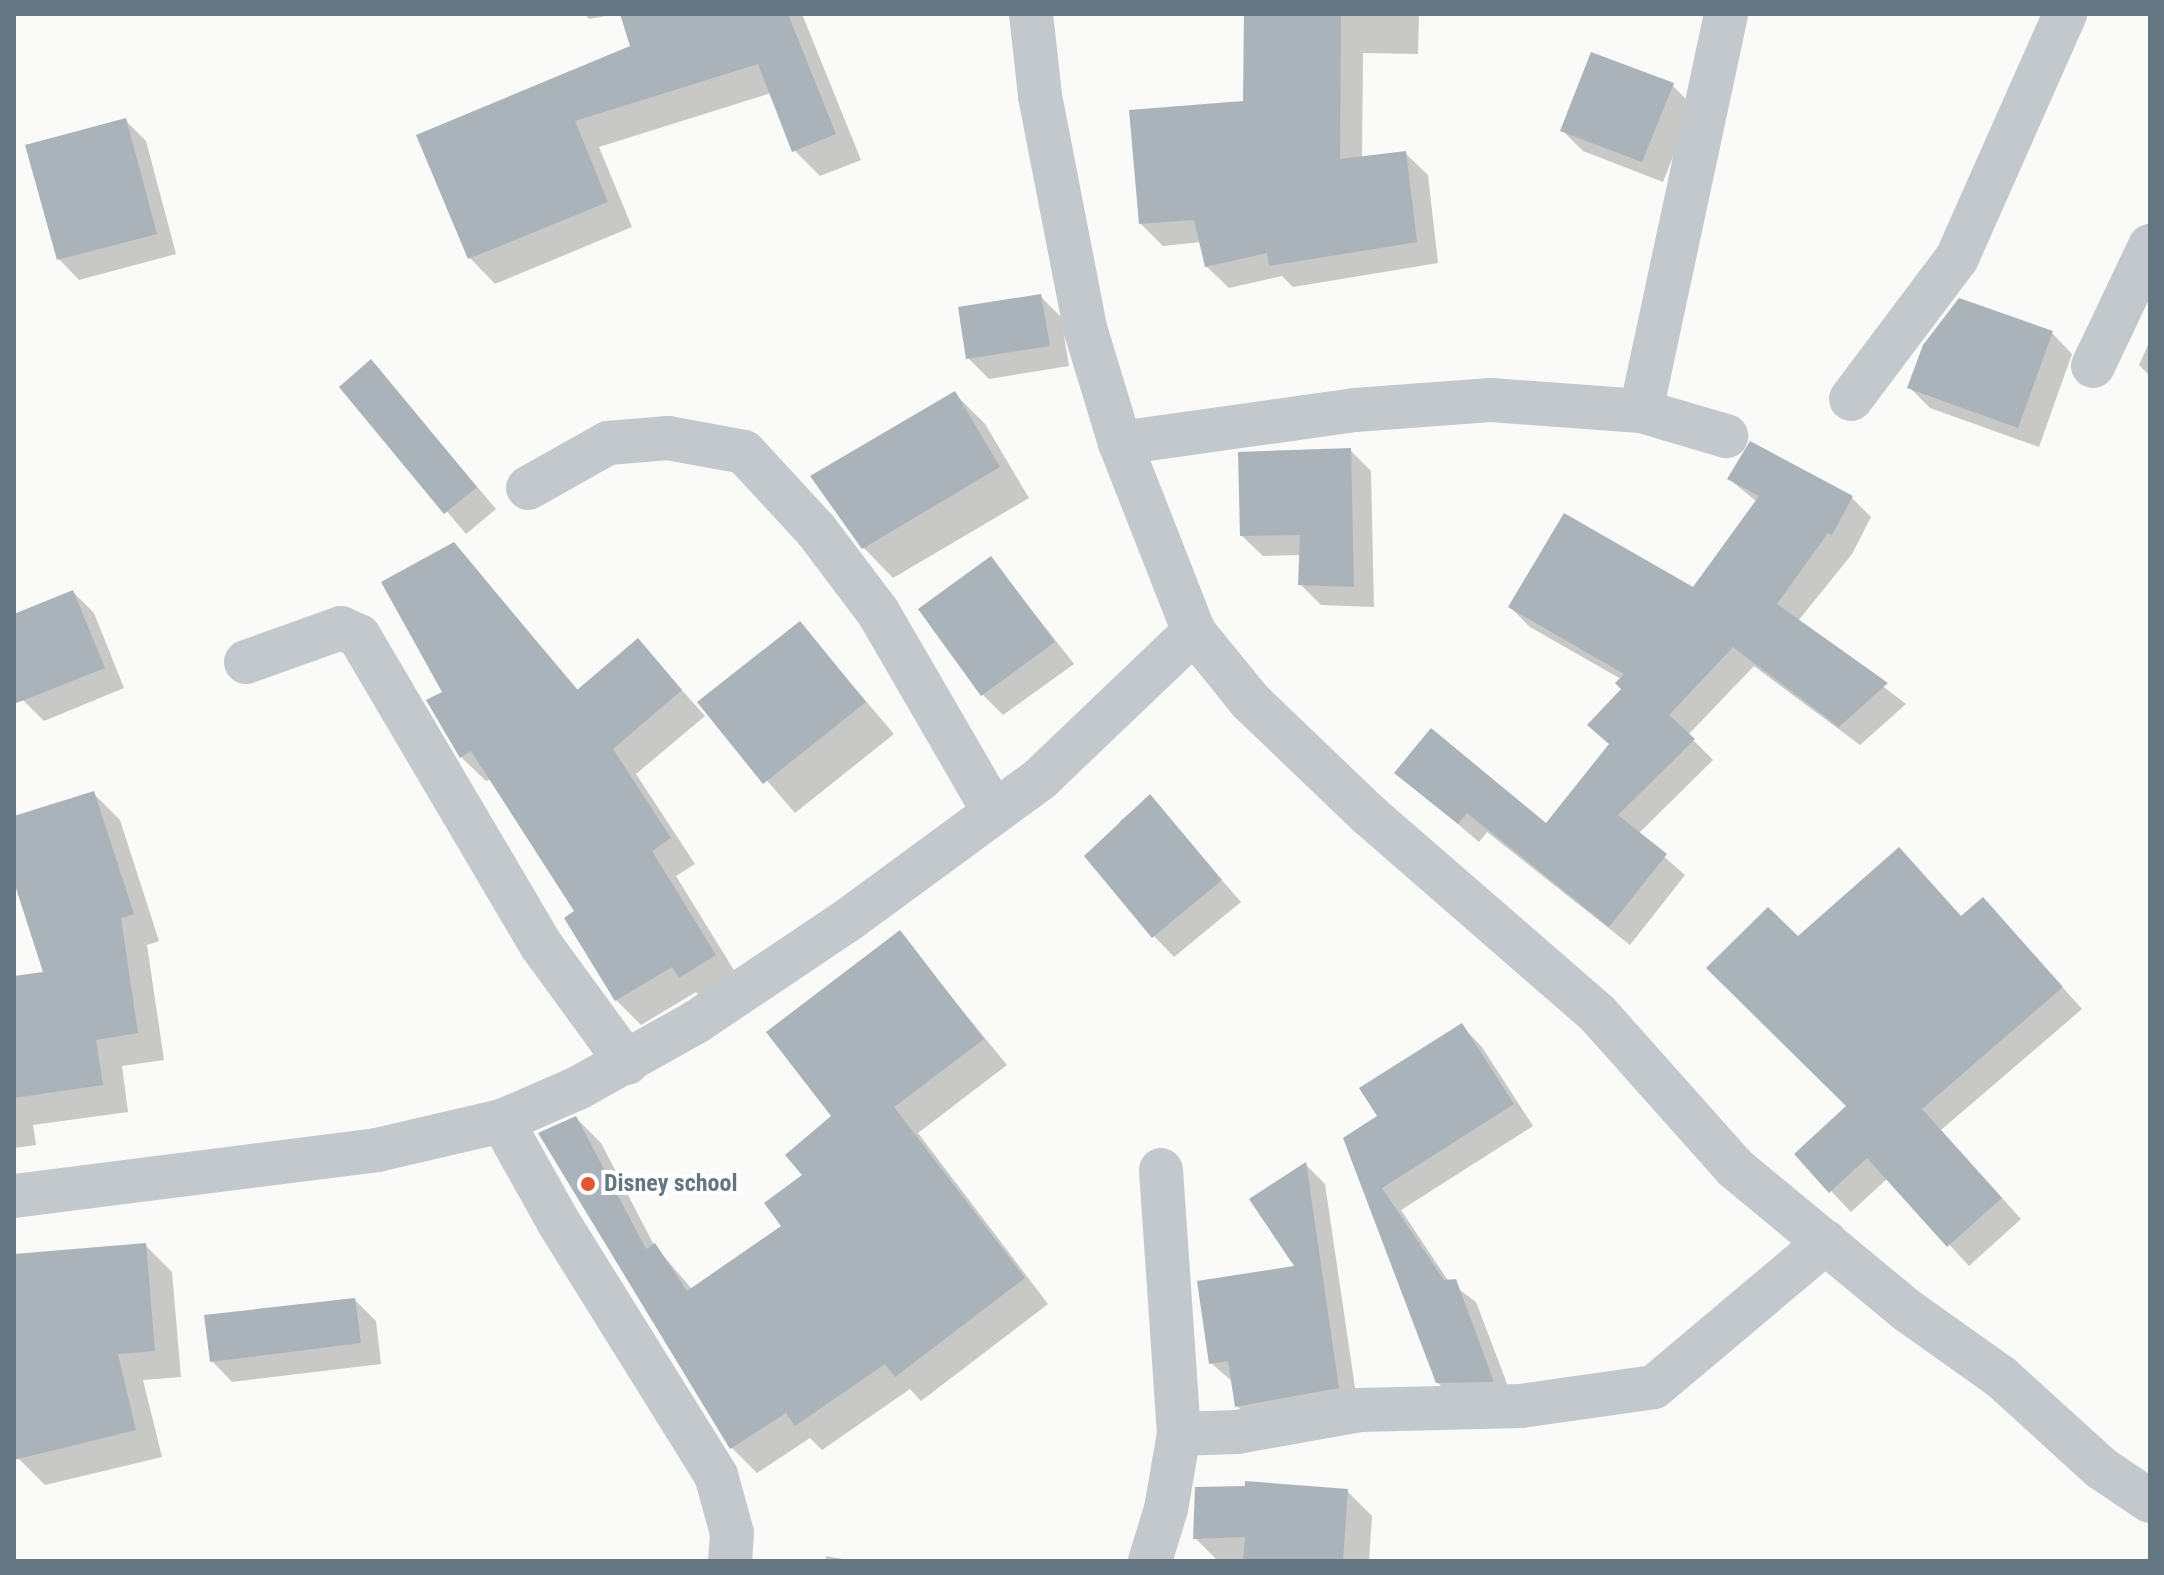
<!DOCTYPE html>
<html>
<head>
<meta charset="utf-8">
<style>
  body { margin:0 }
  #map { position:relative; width:2164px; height:1575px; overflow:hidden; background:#fafaf8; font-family:"Roboto Condensed",sans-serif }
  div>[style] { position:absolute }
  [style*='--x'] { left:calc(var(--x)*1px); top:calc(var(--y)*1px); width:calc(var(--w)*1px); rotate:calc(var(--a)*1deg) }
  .shadow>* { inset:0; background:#0003 }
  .building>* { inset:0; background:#aab3b9 }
  .minor>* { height:44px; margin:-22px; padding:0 22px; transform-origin:22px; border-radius:22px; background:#c3c8cc }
  .dots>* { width:22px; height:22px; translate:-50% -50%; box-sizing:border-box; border:4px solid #fff; border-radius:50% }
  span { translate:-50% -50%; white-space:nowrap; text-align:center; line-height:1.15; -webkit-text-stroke:8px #fff; paint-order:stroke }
  .poi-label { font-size:24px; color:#657683; font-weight:700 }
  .left { translate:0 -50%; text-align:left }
  .frame { position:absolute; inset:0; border:16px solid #657683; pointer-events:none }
</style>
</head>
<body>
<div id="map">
  <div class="shadow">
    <div style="clip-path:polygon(585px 14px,617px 14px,589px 19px)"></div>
    <div style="clip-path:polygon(714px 14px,802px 14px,861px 160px,820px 176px,794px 150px,771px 93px,599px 147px,632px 227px,495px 284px,470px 258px,419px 136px)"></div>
    <div style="clip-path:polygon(1246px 14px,1419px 14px,1418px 54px,1363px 53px,1362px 158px,1405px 153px,1428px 175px,1438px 263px,1293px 287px,1282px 276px,1229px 288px,1206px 266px,1201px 242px,1163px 246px,1141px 224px,1245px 102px)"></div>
    <div style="clip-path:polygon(1672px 85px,1693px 106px,1663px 182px,1583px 151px,1562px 130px)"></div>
    <div style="clip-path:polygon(125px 120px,146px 141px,176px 254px,79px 280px,59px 259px)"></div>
    <div style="clip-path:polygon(1040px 296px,1061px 317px,1069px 366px,989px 379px,968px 358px)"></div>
    <div style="clip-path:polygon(2052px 333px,2072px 354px,2039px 447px,1930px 408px,1909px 387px)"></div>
    <div style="clip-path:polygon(2150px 340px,2150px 376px,2139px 365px)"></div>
    <div style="clip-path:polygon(371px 362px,496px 509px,466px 534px,342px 387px)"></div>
    <div style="clip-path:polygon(955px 394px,985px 424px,1029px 498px,893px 578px,863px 547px)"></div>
    <div style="clip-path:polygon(1350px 450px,1371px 471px,1374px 607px,1321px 605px,1300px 584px,1301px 555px,1263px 556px,1242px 536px)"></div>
    <div style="clip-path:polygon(1729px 479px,1852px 498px,1871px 517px,1852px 554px,1798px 621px,1906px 704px,1860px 745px,1754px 666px,1688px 735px,1713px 760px,1638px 834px,1685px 875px,1630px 945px,1487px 832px,1479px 842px,1397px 772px,1546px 825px,1610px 745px,1624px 689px,1621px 679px,1530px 627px,1510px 607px,1694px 590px,1757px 502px)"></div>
    <div style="clip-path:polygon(454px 544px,579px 691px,638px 641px,705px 716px,636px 774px,695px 864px,676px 876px,740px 980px,705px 1001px,696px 992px,641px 1025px,616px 1000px,577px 912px,491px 779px,486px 781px,461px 757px,444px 693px)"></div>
    <div style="clip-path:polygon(991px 558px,1074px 664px,1003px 715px,983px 695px)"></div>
    <div style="clip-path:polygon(73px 592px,94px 613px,124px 688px,44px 721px,23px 700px,14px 678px,14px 616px)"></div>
    <div style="clip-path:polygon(800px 624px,894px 734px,795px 813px,700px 703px)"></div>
    <div style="clip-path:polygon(93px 793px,120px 820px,159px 941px,147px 945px,164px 1060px,122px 1066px,128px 1112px,33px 1125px,36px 1145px,14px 1148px,14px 978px,46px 973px,14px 876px,14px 819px)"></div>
    <div style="clip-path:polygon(1149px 797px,1241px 902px,1174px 957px,1154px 936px,1120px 821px)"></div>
    <div style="clip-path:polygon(1983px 899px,2082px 1009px,1941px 1130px,2021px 1219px,1969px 1266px,1888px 1178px,1851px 1212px,1796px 1154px,1849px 1106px,1798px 939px,1962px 918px)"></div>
    <div style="clip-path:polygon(899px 933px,1007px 1065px,918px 1133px,1048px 1304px,921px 1401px,910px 1389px,822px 1450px,810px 1438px,757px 1473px,732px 1448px,540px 1134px,576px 1118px,601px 1143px,654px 1245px,692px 1289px,784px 1226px,833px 1116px)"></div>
    <div style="clip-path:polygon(1462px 1026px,1482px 1047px,1533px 1126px,1401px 1210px,1449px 1282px,1476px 1302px,1514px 1402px,1458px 1403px,1437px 1382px,1345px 1139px,1379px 1116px)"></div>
    <div style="clip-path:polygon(1306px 1165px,1325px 1184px,1358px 1408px,1257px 1426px,1237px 1406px,1233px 1382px,1211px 1363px,1298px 1267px)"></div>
    <div style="clip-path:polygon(145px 1245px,172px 1272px,181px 1377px,143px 1380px,162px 1457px,45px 1485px,18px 1458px,14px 1441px,14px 1256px)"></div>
    <div style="clip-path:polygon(355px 1300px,376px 1321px,381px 1364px,232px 1382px,212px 1361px)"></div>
    <div style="clip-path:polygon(1347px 1491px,1372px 1516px,1369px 1561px,1218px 1561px,1195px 1538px)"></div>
    <div style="clip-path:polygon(826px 1556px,854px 1561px,825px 1561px)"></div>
  </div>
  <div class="building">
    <div style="clip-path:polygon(620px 14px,788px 14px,836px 134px,792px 152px,758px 64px,575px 121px,608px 202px,468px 259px,416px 135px,630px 46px)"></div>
    <div style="clip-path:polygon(1244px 14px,1341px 14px,1340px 159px,1406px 151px,1417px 242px,1269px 266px,1267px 253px,1205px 267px,1194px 220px,1139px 224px,1129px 110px,1243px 101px)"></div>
    <div style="clip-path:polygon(1591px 52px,1674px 83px,1642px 162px,1560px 131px)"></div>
    <div style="clip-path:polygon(126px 118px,157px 234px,57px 260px,25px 145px)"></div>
    <div style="clip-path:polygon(1041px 294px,1050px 346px,966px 359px,958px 307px)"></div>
    <div style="clip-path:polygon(1959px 298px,2053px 331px,2018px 428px,1907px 388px,1923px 345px)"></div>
    <div style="clip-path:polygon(371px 359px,477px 487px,444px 514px,339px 387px)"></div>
    <div style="clip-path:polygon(955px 391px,1000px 467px,862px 549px,810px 476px)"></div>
    <div style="clip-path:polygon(1750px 441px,1853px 496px,1832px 535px,1828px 533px,1777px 604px,1888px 683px,1839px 727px,1733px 647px,1669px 715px,1695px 739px,1618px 815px,1667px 854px,1609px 927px,1467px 813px,1458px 824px,1394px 773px,1431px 728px,1546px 823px,1609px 744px,1587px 725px,1621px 689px,1615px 683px,1624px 674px,1508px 607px,1564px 513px,1693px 587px,1759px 496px,1727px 479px)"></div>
    <div style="clip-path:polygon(1351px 448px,1354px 587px,1298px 585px,1300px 535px,1240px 536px,1238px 452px)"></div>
    <div style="clip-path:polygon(454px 542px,577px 690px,638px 638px,682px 690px,613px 749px,671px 838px,652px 851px,716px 955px,679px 978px,672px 967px,615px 1001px,564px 918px,574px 911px,471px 751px,460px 758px,426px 700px,442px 692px,381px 582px)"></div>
    <div style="clip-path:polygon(991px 556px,1055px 642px,981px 696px,918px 609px)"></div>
    <div style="clip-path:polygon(73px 590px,105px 668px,14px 704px,14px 614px)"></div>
    <div style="clip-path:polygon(800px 621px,866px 702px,763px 784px,697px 702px)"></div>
    <div style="clip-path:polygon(94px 791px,134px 914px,121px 918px,138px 1033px,96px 1040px,103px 1085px,14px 1098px,14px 976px,43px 972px,14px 882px,14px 816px)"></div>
    <div style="clip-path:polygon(1150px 794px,1222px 880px,1152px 938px,1084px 856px)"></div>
    <div style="clip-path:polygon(1899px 847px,1961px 916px,1983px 897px,2063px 987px,1922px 1109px,2002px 1198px,1947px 1247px,1867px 1158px,1829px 1193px,1794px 1154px,1846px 1106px,1706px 968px,1768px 907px,1798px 936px)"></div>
    <div style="clip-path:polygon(900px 930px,984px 1039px,894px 1107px,1025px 1278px,895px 1377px,885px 1364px,795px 1426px,786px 1413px,730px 1449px,538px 1133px,576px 1116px,646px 1249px,655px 1243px,687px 1291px,781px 1226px,764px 1203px,802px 1175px,785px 1155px,831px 1116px,766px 1032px)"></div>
    <div style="clip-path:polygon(1462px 1023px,1514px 1104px,1382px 1188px,1444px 1280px,1456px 1279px,1494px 1382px,1436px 1383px,1343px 1138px,1377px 1116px,1359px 1088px)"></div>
    <div style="clip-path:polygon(1306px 1162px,1339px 1388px,1235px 1407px,1228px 1361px,1209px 1364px,1197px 1281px,1294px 1266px,1249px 1199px)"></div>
    <div style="clip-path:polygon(146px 1243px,155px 1351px,118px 1354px,136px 1430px,14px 1460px,14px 1254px)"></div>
    <div style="clip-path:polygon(355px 1298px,361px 1343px,210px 1362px,204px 1315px)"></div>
    <div style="clip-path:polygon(1245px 1481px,1348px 1489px,1343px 1561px,1243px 1561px,1245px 1537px,1193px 1539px,1195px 1487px,1245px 1486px)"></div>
  </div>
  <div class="minor">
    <div style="--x:1031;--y:14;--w:82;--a:83.7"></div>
    <div style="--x:1040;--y:96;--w:236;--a:79"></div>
    <div style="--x:1085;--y:328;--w:120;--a:73.1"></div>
    <div style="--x:1120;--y:443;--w:203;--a:68.6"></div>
    <div style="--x:1194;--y:632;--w:89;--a:50.9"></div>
    <div style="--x:1250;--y:701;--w:165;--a:43.8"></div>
    <div style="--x:1369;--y:815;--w:302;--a:41"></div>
    <div style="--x:1597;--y:1013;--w:208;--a:48.3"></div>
    <div style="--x:1735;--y:1168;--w:224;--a:39.6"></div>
    <div style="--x:1908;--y:1311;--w:114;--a:35.4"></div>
    <div style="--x:2001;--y:1377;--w:135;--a:42.3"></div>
    <div style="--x:2101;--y:1468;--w:59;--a:34"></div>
    <div style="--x:2093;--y:366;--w:133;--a:-64.6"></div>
    <div style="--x:1851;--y:399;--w:176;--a:-53.1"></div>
    <div style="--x:1957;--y:258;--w:267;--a:-66.1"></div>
    <div style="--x:1641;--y:411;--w:406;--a:-77.9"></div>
    <div style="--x:1120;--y:443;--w:237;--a:-8"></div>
    <div style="--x:1355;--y:410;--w:136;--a:-4.2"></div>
    <div style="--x:1491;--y:400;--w:150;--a:4.2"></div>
    <div style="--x:1641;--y:411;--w:89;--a:16.4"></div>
    <div style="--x:528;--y:488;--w:92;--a:-29.4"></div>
    <div style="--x:608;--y:443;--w:60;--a:-4.8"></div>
    <div style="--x:668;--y:438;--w:77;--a:10.4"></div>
    <div style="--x:744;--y:452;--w:106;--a:47.3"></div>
    <div style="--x:816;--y:530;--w:103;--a:52.9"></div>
    <div style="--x:878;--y:612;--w:231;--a:59.9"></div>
    <div style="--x:246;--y:662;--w:101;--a:-19.7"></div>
    <div style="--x:341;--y:628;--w:20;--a:24"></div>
    <div style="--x:359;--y:636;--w:359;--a:59.5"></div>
    <div style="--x:541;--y:945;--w:146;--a:53.9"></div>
    <div style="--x:502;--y:1121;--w:117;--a:60.8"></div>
    <div style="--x:559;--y:1223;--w:297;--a:58.1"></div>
    <div style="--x:716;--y:1475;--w:60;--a:74.6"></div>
    <div style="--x:732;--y:1533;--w:28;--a:94"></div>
    <div style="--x:1161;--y:1170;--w:265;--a:86.1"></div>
    <div style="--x:14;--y:1196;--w:366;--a:-7.2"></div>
    <div style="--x:377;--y:1150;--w:128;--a:-13.1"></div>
    <div style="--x:502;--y:1121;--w:83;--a:-23.5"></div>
    <div style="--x:578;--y:1088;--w:135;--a:-29.2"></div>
    <div style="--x:696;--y:1022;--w:183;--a:-33.9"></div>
    <div style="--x:848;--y:920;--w:240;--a:-36.3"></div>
    <div style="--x:1041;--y:778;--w:211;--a:-43.7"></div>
    <div style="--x:1150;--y:1561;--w:54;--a:-72.9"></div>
    <div style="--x:1166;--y:1509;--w:76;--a:-80.2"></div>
    <div style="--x:1179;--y:1434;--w:58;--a:-2"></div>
    <div style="--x:1237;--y:1432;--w:125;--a:-10.1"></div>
    <div style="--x:1360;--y:1410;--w:161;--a:-1.4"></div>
    <div style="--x:1521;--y:1406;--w:134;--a:-8.1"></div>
    <div style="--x:1654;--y:1387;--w:225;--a:-40.1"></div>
  </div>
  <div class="dots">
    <div style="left:588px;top:1184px;background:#e4572e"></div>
  </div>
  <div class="poi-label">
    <span class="left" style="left:604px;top:1184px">Disney school</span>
  </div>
  <div class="frame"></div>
</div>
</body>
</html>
